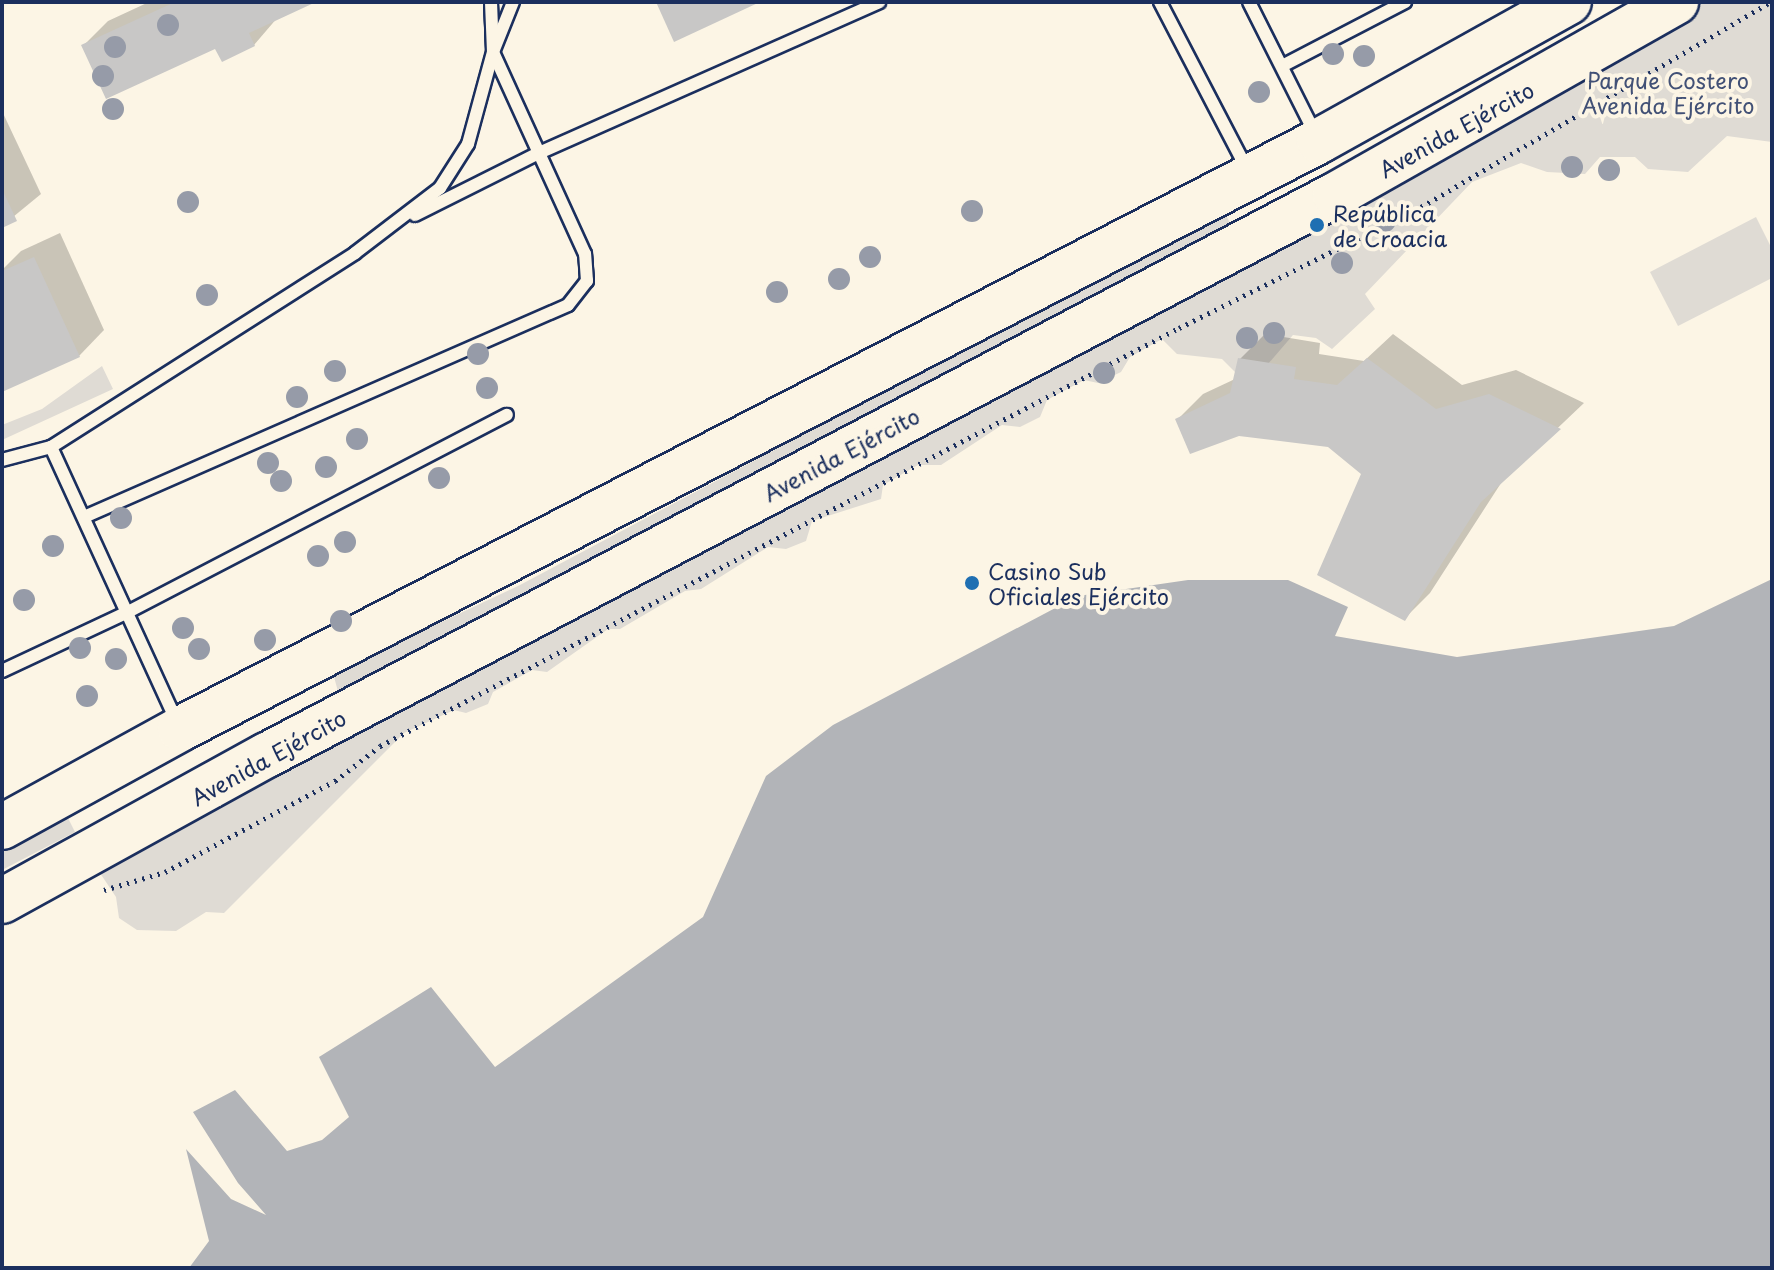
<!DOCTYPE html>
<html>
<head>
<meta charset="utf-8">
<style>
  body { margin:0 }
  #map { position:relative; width:1774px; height:1270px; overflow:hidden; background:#fcf5e5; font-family:"Playpen Sans",sans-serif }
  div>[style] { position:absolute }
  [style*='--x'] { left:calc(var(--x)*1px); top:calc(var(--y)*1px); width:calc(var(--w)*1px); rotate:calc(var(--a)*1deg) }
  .green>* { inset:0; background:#dfdbd4 }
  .water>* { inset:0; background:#b2b4b8 }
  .shadow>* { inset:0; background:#0003 }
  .building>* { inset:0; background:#c8c7c6 }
  .path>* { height:5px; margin-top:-2.5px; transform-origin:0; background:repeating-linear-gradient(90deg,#1b2f5e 0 2px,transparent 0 8px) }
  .roads { filter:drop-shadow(2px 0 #1b2f5e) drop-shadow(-2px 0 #1b2f5e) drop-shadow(0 2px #1b2f5e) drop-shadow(0 -2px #1b2f5e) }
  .lane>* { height:12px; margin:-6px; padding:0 6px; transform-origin:6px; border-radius:6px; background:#fcf5e5 }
  .highway>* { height:44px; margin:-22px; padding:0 22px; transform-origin:22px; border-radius:22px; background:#fcf5e5 }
  .trees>* { width:22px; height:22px; margin:-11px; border-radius:50%; background:#969ba8 }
  .dots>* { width:22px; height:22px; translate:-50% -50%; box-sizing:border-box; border:4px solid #fcf5e5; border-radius:50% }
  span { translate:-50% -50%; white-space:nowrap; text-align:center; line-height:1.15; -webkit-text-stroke:8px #fcf5e5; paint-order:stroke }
  .park-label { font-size:22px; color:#425176 }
  .street-label { font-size:22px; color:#1b2f5e }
  .poi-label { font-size:22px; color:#1b2f5e }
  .left { translate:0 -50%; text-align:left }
  .frame { position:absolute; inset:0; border:4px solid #1b2f5e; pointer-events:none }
</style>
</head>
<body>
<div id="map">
  <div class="green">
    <div style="clip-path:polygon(1676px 2px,1772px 2px,1772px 142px,1727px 136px,1688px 172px,1648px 169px,1635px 157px,1600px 157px,1585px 174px,1547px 172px,1521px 163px,1472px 182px,1365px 294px,1375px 309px,1332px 349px,1316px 338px,1293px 335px,1255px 379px,1238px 375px,1222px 359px,1177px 354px,1162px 339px,1130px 357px,1121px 372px,1098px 383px,1084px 380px,1047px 400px,1040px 417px,1020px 427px,1002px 425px,941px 465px,918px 465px,883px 485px,881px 499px,812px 521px,806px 541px,786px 549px,768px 547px,701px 589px,685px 591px,620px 629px,608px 629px,547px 672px,532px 670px,493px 692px,488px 704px,466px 713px,454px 710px,404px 733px,224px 913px,206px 912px,176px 931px,137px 930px,119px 918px,116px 897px,98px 870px)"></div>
    <div style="clip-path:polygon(1224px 211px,1233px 229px,340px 699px,333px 673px,520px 585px)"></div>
    <div style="clip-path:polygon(1756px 217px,1772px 249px,1772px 278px,1678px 326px,1650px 272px)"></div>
    <div style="clip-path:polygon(102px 366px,113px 389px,2px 440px,2px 425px,42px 409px)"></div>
    <div style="clip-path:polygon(66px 814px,75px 832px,2px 870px,2px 849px)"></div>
  </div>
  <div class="water">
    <div style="clip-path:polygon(1772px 579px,1772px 1268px,189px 1268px,209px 1241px,186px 1149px,231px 1199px,266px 1215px,238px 1183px,193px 1112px,235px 1090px,287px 1151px,322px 1140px,349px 1117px,319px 1057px,431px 987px,495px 1067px,703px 917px,766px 776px,833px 725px,1078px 596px,1188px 580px,1288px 580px,1348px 607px,1335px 636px,1457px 657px,1674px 626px)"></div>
  </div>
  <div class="shadow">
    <div style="clip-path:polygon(149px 2px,311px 2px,278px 17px,254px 45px,83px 46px,108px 21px)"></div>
    <div style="clip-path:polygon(2px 111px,41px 194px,2px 226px)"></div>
    <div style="clip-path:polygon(60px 233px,104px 330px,79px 356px,2px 390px,2px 270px,21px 251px)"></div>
    <div style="clip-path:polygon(1265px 334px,1320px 343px,1319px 354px,1364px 361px,1393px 334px,1462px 385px,1516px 370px,1584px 403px,1503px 480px,1430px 593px,1404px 619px,1364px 474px,1329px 445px,1178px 419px,1203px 394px,1235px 379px,1240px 359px)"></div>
  </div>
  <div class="building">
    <div style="clip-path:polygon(175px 2px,316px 2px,249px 33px,255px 46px,222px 62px,215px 49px,106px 99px,81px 45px)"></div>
    <div style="clip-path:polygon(656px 2px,760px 2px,674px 42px)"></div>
    <div style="clip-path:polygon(2px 189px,17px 221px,2px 228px)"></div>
    <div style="clip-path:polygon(34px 257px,80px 357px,2px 392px,2px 271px)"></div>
    <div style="clip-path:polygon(1238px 358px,1296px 367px,1294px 379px,1337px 385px,1367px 358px,1436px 409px,1489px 394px,1561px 429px,1481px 502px,1405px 621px,1317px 575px,1361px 474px,1328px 447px,1239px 436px,1190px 454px,1175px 419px,1230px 393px)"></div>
  </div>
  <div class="path">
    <div style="--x:104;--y:890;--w:64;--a:-16.4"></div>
    <div style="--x:165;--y:872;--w:193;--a:-28.2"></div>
    <div style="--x:335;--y:781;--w:57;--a:-37.9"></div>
    <div style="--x:380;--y:746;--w:902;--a:-27.62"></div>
    <div style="--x:1179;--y:328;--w:271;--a:-26.6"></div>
    <div style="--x:1421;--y:207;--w:405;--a:-30.4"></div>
  </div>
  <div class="roads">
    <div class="lane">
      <div style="--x:1160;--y:2;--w:188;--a:62.5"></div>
      <div style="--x:1249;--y:2;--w:149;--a:63.3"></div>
      <div style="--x:1282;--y:66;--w:139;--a:-27.5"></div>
      <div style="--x:415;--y:215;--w:141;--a:-26.6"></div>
      <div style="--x:541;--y:152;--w:370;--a:-23.9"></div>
      <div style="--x:51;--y:447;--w:305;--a:65.4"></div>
      <div style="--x:2;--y:460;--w:51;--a:-14.9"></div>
      <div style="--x:51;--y:447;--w:361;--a:-32.5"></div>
      <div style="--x:355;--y:253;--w:107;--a:-37.4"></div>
      <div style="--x:440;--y:188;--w:52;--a:-57.5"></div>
      <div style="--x:468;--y:144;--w:95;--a:-74.8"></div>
      <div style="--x:493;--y:52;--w:54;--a:-68.2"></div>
      <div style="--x:84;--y:517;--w:528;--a:-23.65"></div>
      <div style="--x:568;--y:305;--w:31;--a:-52"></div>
      <div style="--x:587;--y:281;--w:27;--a:-94"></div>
      <div style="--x:585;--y:254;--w:222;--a:-114.5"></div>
      <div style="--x:493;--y:52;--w:50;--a:-92.3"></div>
      <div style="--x:2;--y:671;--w:139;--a:-25.1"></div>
      <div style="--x:128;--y:612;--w:427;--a:-27.5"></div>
    </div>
    <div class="highway">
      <div style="--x:2;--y:827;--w:203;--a:-28.8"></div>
      <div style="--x:180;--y:729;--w:1282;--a:-27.3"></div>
      <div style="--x:1319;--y:141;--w:286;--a:-29.1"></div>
      <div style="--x:2;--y:901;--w:303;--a:-28.9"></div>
      <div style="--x:267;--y:755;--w:1206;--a:-27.67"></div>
      <div style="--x:1335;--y:195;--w:392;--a:-29.5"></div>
    </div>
  </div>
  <div class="trees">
    <div style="left:168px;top:25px"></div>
    <div style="left:115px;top:47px"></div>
    <div style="left:1333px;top:54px"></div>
    <div style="left:1364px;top:56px"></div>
    <div style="left:103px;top:76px"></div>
    <div style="left:1259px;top:92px"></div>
    <div style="left:113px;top:109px"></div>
    <div style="left:1572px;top:167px"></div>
    <div style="left:1609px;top:170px"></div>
    <div style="left:188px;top:202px"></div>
    <div style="left:972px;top:211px"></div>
    <div style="left:1385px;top:221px"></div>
    <div style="left:870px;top:257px"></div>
    <div style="left:1342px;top:263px"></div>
    <div style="left:839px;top:279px"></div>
    <div style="left:777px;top:292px"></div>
    <div style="left:207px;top:295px"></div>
    <div style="left:1274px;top:333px"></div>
    <div style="left:1247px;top:338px"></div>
    <div style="left:478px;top:354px"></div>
    <div style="left:335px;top:371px"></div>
    <div style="left:1104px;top:373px"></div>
    <div style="left:487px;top:388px"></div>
    <div style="left:297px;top:397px"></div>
    <div style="left:357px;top:439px"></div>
    <div style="left:268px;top:463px"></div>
    <div style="left:326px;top:467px"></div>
    <div style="left:439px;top:478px"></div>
    <div style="left:281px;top:481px"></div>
    <div style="left:121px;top:518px"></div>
    <div style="left:345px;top:542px"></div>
    <div style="left:53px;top:546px"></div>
    <div style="left:318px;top:556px"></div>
    <div style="left:24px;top:600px"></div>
    <div style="left:341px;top:621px"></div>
    <div style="left:183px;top:628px"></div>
    <div style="left:265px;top:640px"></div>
    <div style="left:80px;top:648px"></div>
    <div style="left:199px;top:649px"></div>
    <div style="left:116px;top:659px"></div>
    <div style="left:87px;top:696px"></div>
  </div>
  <div class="dots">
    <div style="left:1317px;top:225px;background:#1f6fb2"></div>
    <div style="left:972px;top:583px;background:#1f6fb2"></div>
  </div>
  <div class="park-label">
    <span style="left:1668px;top:92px">Parque Costero<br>Avenida Ejército</span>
  </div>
  <div class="street-label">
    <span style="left:1456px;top:129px;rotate:-29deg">Avenida Ejército</span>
    <span style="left:841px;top:454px;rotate:-28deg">Avenida Ejército</span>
    <span style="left:268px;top:757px;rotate:-29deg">Avenida Ejército</span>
  </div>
  <div class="poi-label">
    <span class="left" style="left:1333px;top:225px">República<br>de Croacia</span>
    <span class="left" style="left:988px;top:583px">Casino Sub<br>Oficiales Ejército</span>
  </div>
  <div class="frame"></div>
</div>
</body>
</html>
